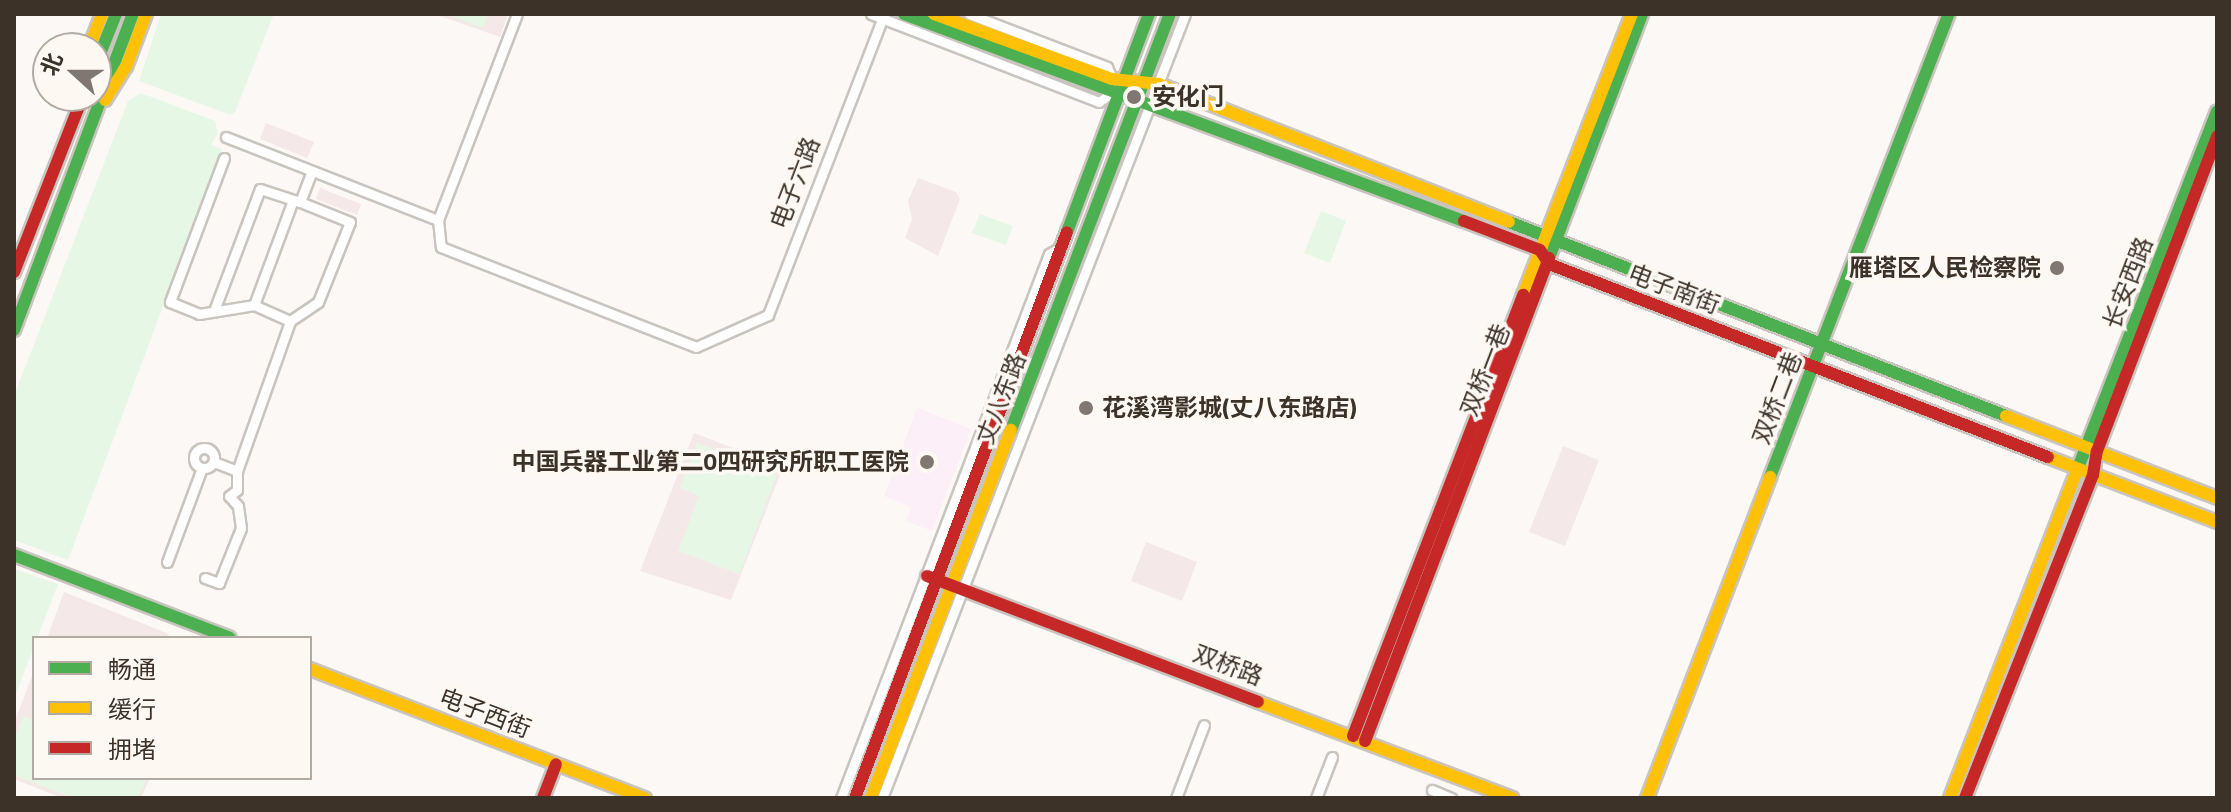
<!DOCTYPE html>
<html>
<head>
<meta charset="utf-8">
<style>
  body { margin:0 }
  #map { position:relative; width:2231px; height:812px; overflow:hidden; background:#fbf8f6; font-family:"Titillium Web","Noto Sans SC",sans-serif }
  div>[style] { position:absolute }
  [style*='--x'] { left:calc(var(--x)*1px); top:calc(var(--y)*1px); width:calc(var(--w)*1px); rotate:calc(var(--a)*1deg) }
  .education>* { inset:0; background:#f4e9e8 }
  .medical>* { inset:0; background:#fdeff7 }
  .green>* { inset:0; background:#e7f7e6 }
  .roads { filter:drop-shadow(2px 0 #cac4be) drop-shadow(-2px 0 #cac4be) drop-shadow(0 2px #cac4be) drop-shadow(0 -2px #cac4be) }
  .street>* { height:9px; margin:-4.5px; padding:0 4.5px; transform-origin:4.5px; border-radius:4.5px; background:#fefefe }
  .street>.ring { margin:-4.5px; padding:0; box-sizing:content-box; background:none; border:9px solid #fefefe; border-radius:50% }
  .fast>* { height:12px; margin:-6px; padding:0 6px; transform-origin:6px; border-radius:6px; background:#4caf50 }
  .slow>* { height:12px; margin:-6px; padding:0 6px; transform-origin:6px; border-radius:6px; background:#ffc107 }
  .jam>* { height:12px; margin:-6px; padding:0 6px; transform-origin:6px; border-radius:6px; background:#c62828 }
  .dots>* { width:22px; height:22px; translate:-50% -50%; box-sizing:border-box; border:4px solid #fef8f3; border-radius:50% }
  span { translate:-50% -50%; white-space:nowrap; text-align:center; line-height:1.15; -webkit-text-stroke:7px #fef8f3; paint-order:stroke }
  .poi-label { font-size:24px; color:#3d3228; font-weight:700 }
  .left { translate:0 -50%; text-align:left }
  .right { translate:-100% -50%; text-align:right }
  .street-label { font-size:24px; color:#3d3228 }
  .frame { position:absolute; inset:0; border:16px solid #3d3228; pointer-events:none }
  .legend { position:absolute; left:32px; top:636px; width:280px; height:144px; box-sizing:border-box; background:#fef8f3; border:2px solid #b1a9a2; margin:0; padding:10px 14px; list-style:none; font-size:24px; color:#3d3228 }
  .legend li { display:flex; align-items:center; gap:16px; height:40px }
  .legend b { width:40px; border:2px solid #b1a9a2 }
  .north { position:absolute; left:32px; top:32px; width:80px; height:80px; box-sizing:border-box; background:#fef8f3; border:2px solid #b1a9a2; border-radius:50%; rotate:291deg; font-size:22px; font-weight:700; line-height:32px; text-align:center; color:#3d3228 }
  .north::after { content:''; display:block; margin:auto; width:28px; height:36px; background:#807770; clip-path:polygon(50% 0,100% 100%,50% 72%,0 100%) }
</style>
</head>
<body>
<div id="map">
  <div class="education">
    <div style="clip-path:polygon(434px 14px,508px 14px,500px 37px)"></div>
    <div style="clip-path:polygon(266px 123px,314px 142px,307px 158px,260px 139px)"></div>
    <div style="clip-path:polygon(918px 178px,956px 192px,960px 199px,938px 256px,905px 238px,912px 219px,908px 201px)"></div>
    <div style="clip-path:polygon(320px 188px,361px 204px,357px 215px,316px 199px)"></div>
    <div style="clip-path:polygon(694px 433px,783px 467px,731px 600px,640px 571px)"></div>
    <div style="clip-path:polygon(1563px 446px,1599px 460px,1565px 546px,1529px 532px)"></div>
    <div style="clip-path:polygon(1146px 542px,1197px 562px,1182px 601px,1131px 581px)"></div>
    <div style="clip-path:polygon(64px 592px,169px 634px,167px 638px,47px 638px)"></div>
    <div style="clip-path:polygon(34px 671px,34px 778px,150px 778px,141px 798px,62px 798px,14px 779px,14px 723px)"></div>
  </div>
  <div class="medical">
    <div style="clip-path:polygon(917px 408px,971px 429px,932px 531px,906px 521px,911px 507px,884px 496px)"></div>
  </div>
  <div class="green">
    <div style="clip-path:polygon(161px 14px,274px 14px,235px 112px,230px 115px,139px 81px)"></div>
    <div style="clip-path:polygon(445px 14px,488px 14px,483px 28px)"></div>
    <div style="clip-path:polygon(141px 93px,215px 121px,218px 133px,211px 145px,222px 149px,68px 560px,14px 540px,14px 396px,128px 101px)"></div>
    <div style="clip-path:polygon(1321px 211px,1346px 221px,1330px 263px,1304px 253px)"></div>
    <div style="clip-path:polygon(980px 214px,1013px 226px,1006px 245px,972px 233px)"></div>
    <div style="clip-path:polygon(697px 443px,777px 474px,739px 574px,678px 551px,699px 496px,680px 488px)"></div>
    <div style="clip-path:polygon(14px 569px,58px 584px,14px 699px)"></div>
    <div style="clip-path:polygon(23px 716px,34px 720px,34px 778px,147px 778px,138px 798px,73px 798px,14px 775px,14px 741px)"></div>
  </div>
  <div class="roads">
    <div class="street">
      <div style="--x:517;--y:14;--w:221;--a:111"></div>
      <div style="--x:438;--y:220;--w:27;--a:84"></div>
      <div style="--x:441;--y:247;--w:274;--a:21.4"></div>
      <div style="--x:696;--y:347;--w:79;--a:-24"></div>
      <div style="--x:768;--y:315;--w:323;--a:-68.9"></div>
      <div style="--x:871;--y:14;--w:244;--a:21.1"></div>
      <div style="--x:1099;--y:102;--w:15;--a:-37"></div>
      <div style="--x:969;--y:14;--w:148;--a:21"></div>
      <div style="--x:1107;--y:67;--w:13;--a:67"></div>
      <div style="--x:226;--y:137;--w:228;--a:21.4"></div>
      <div style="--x:224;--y:158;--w:154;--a:110.6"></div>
      <div style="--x:170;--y:302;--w:31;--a:22"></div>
      <div style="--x:199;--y:314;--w:56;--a:-9.3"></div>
      <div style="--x:254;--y:305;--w:39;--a:24"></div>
      <div style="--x:290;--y:321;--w:34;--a:-34"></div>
      <div style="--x:318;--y:302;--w:86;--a:-68.2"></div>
      <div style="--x:350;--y:222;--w:54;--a:-158.2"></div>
      <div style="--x:300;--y:202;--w:33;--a:-69"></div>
      <div style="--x:254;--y:305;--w:112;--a:-69.6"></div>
      <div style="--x:215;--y:308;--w:127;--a:-69.3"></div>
      <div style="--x:260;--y:189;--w:42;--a:18"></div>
      <div class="ring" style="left:194px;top:448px;width:11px;height:11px"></div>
      <div style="--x:214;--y:462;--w:25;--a:21"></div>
      <div style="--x:167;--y:562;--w:100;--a:-69.6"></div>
      <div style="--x:205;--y:578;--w:15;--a:20"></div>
      <div style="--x:219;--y:583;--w:59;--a:-68.2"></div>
      <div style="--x:241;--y:528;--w:22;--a:-98"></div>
      <div style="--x:238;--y:506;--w:13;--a:-132"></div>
      <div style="--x:229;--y:496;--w:10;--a:-37"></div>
      <div style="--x:237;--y:490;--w:19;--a:-90"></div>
      <div style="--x:237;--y:471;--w:159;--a:-70.5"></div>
      <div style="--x:1432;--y:790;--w:21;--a:23"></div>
      <div style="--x:841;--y:798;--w:582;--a:-69.08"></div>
      <div style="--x:1049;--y:254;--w:14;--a:-30"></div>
      <div style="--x:882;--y:798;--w:841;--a:-68.87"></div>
      <div style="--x:1176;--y:798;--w:78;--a:-69"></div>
      <div style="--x:1316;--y:798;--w:44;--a:-68.7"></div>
    </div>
    <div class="fast">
      <div style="--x:904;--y:14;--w:597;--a:20.29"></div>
      <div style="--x:96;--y:64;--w:54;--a:-68.2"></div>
      <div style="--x:1509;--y:222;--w:534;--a:21.32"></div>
      <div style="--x:1067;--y:232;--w:233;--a:-69.4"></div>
      <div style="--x:1549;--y:258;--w:261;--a:-69.1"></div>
      <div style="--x:14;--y:330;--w:338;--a:-69.4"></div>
      <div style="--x:1011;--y:430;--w:445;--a:-69.1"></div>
      <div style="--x:2076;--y:473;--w:388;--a:-68.7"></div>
      <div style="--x:1770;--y:477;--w:496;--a:-68.9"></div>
      <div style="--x:14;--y:555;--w:231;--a:21"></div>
    </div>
    <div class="slow">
      <div style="--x:934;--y:14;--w:189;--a:20.1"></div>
      <div style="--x:1112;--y:79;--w:47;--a:6.1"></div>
      <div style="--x:1159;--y:84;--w:376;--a:21.5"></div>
      <div style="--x:89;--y:48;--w:36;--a:-69"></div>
      <div style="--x:105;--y:100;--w:39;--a:-58"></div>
      <div style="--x:126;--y:67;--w:57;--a:-69.3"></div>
      <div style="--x:1523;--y:295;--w:301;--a:-68.8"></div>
      <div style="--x:2006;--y:416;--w:226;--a:21.2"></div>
      <div style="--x:2048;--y:457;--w:181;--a:21"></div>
      <div style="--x:310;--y:669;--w:359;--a:21.1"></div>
      <div style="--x:1258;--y:702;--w:272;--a:20.7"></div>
      <div style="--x:871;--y:798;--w:394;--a:-69.2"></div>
      <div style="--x:1647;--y:798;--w:344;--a:-69"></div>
      <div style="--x:1950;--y:798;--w:349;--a:-68.8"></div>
    </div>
    <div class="jam">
      <div style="--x:1464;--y:221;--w:81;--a:20.9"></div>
      <div style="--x:1540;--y:250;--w:17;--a:57"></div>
      <div style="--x:1549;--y:264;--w:535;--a:21.15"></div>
      <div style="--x:14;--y:272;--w:189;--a:-68.6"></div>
      <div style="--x:927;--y:576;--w:354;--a:20.8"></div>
      <div style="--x:1353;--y:736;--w:473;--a:-68.9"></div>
      <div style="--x:1365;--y:741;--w:517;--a:-69.15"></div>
      <div style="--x:543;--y:798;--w:36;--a:-69"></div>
      <div style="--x:855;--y:798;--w:604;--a:-69.47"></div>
      <div style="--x:1965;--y:798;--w:347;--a:-68.4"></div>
      <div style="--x:2093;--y:475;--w:24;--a:-81"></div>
      <div style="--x:2097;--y:451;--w:337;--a:-69.1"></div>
    </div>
  </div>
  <div class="dots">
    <div style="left:1134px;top:97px;background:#807770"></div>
    <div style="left:2057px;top:268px;background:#807770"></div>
    <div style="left:1086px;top:408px;background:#807770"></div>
    <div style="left:927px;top:462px;background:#807770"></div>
  </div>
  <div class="poi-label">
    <span class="left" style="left:1152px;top:97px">安化门</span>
    <span class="right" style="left:2041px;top:268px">雁塔区人民检察院</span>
    <span class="left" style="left:1102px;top:408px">花溪湾影城(丈八东路店)</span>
    <span class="right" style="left:909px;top:462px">中国兵器工业第二0四研究所职工医院</span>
  </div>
  <div class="street-label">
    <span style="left:795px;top:183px;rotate:-69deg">电子六路</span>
    <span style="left:2128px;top:283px;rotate:-69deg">长安西路</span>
    <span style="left:1674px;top:289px;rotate:21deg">电子南街</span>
    <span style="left:1485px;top:370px;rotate:-69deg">双桥一巷</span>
    <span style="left:1777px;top:398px;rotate:-69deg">双桥二巷</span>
    <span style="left:1001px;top:399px;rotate:-69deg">丈八东路</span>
    <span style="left:1228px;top:665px;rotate:21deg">双桥路</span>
    <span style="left:485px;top:713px;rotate:21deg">电子西街</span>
  </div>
  <div class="frame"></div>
  <ul class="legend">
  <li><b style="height:10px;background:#4caf50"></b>畅通</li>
  <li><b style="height:10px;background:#ffc107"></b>缓行</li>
  <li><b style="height:10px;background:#c62828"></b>拥堵</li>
  </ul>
  <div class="north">北</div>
</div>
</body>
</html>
